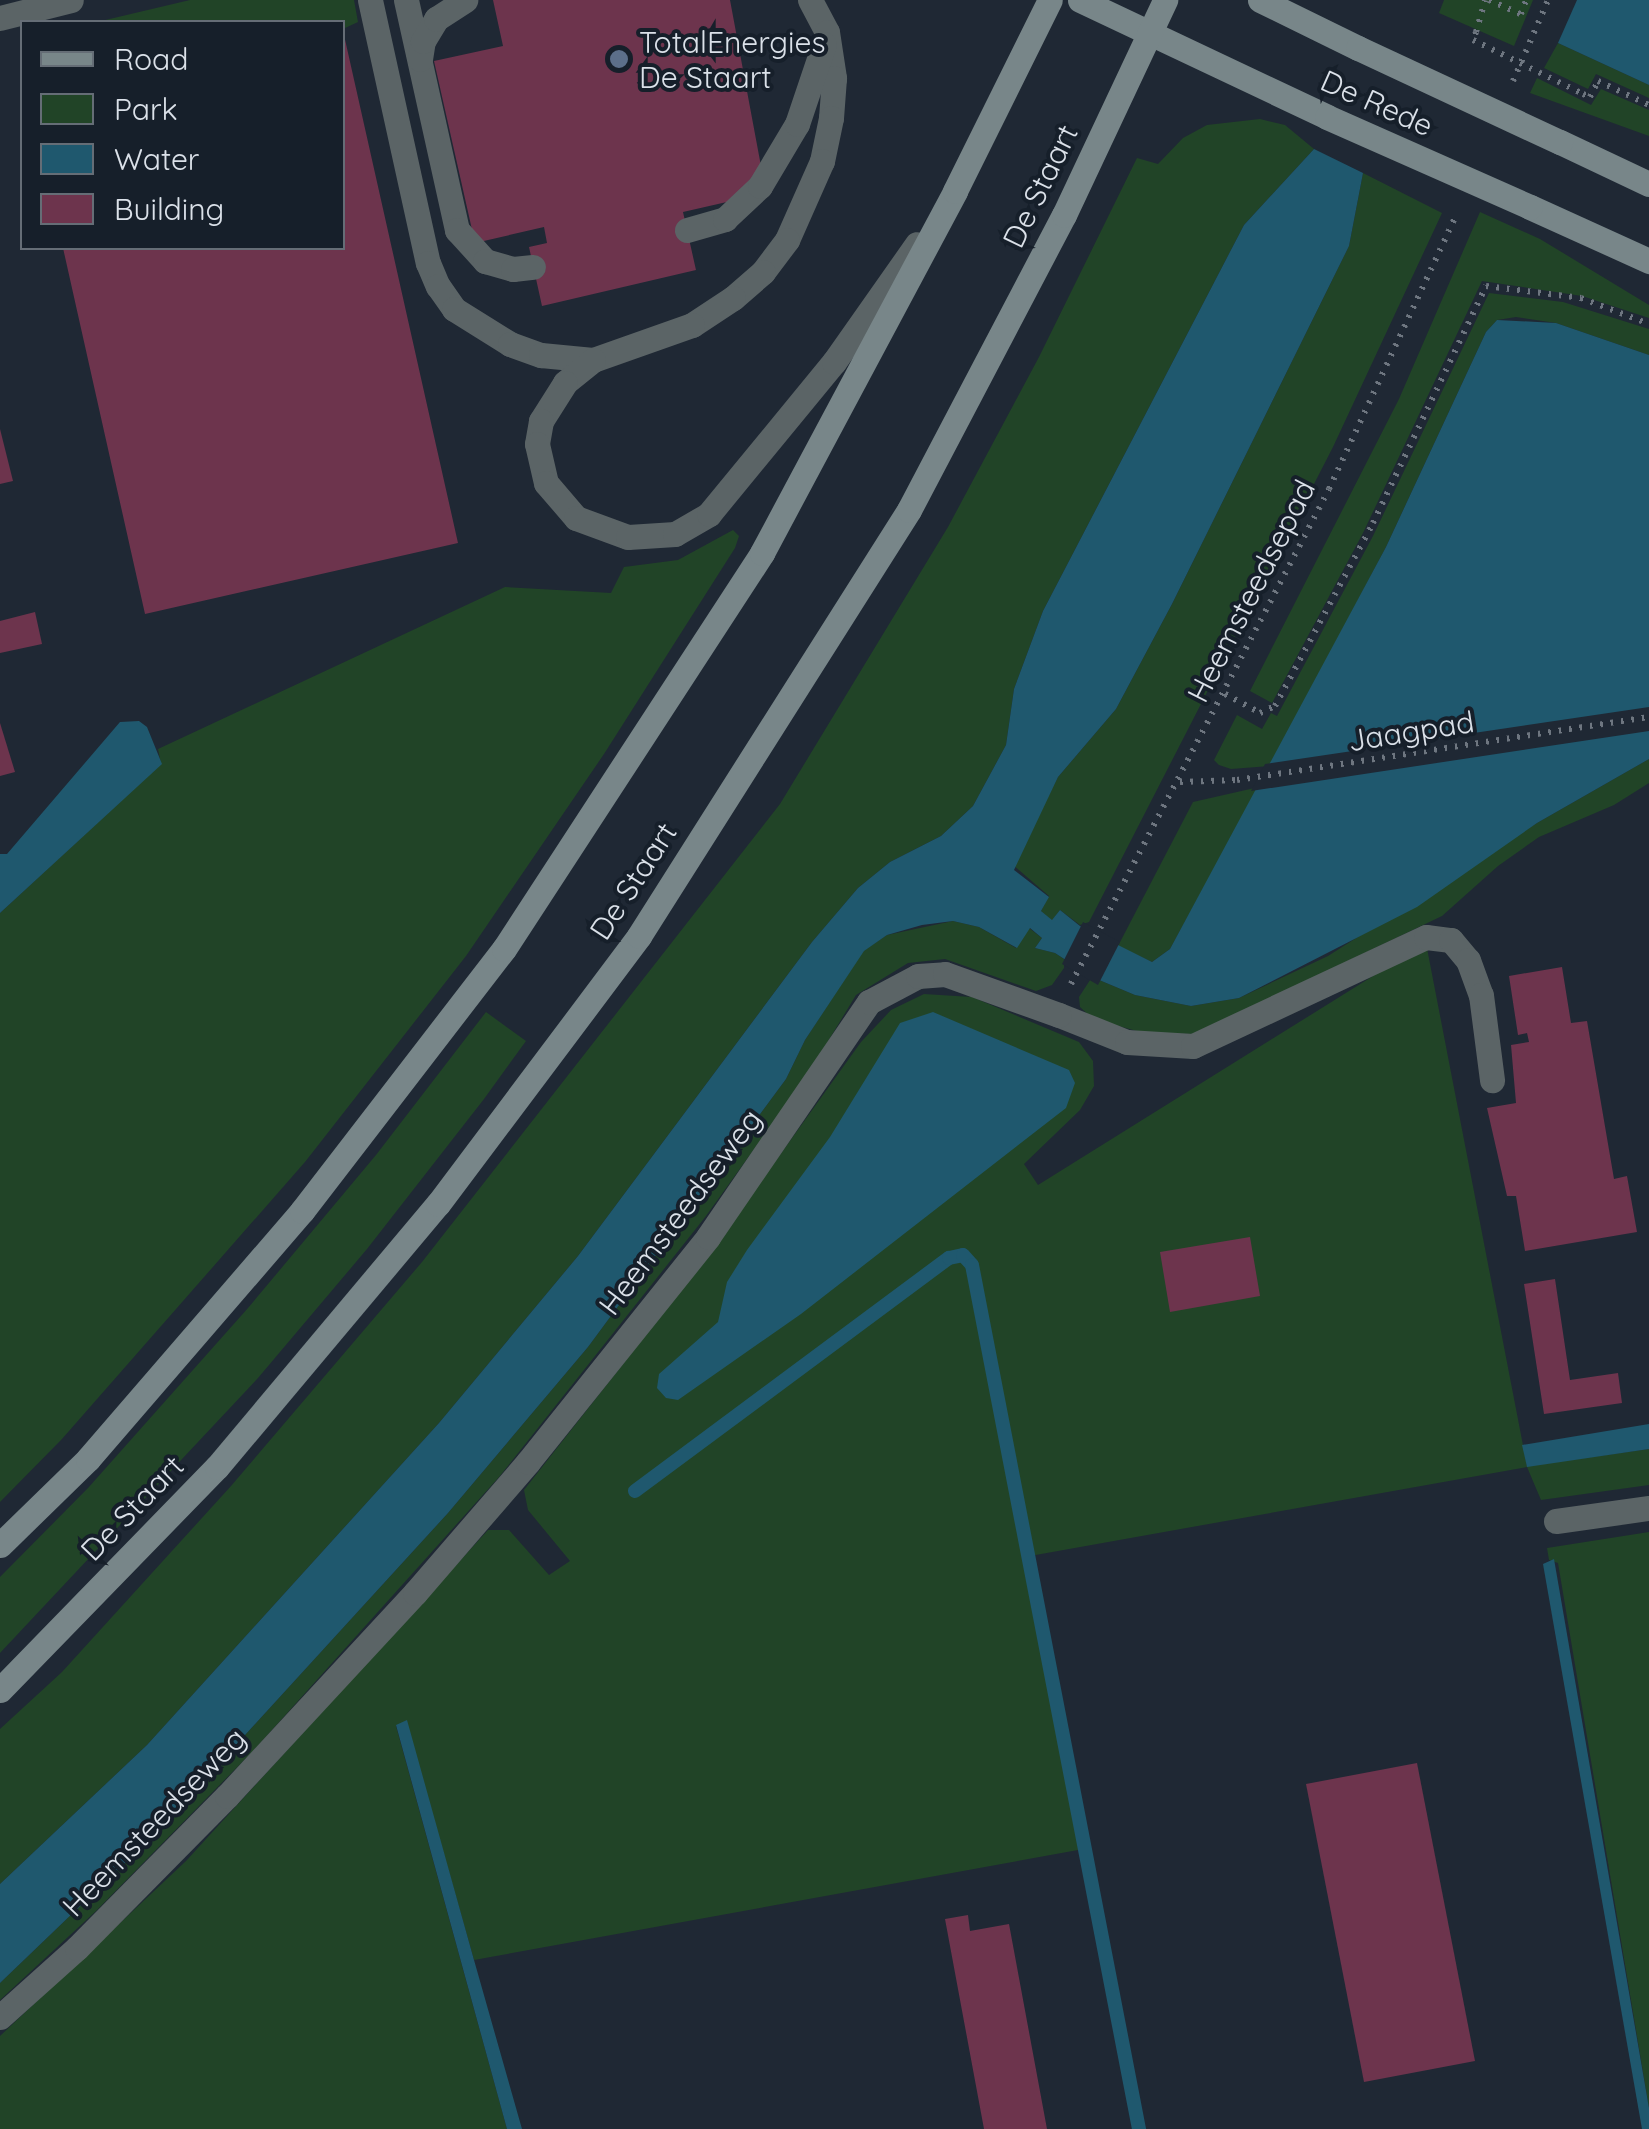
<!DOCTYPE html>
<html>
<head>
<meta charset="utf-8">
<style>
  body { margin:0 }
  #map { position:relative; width:1649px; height:2129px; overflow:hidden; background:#1f2834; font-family:Quicksand,sans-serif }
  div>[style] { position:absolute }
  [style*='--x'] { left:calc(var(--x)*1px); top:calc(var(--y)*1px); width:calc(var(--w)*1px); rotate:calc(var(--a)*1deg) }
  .green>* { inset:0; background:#214427 }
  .water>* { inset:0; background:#1f586e }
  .pier>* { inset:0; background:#1f2834 }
  .stream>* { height:14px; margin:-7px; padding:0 7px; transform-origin:7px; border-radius:7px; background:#1f586e }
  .building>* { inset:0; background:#6d344d }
  .path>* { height:6px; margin-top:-3px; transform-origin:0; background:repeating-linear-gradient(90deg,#6e7680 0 2.5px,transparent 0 10.5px) }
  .lane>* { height:25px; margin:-12.5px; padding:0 12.5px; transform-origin:12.5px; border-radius:12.5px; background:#5b6466 }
  .street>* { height:25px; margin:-12.5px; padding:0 12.5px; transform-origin:12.5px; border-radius:12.5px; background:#5b6466 }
  .secondary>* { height:25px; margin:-12.5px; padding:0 12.5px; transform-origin:12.5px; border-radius:12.5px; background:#788689 }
  .path-bridge>* { height:6px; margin-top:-3px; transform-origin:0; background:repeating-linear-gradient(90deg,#6e7680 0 2.5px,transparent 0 10.5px) }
  .secondary-bridge>* { height:25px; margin:-12.5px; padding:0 12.5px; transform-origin:12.5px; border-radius:12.5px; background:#788689 }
  .dots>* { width:28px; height:28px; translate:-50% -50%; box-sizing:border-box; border:5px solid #161f2a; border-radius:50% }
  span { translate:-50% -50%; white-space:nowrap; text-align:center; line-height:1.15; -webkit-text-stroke:8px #161f2a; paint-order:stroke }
  .poi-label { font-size:30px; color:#dbe1e9 }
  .left { translate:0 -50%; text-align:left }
  .street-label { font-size:30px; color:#dbe1e9 }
  .legend { position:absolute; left:20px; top:20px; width:325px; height:230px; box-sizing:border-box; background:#161f2a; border:2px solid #656d76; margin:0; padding:12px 18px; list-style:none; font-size:30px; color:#dbe1e9 }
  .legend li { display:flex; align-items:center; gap:20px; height:50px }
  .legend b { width:50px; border:2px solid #656d76 }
</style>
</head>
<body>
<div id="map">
  <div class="green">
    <div style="clip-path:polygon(190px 0,354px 0,358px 22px,343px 29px,342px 22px,97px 22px)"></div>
    <div style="clip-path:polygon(1444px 0,1533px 0,1514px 46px,1439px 13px)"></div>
    <div style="clip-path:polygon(1558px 43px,1649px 85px,1649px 98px,1596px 74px,1588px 89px,1544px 68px)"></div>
    <div style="clip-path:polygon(1537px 78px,1591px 105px,1601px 89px,1649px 110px,1649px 136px,1530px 93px)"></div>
    <div style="clip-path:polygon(1260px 119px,1285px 125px,1314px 149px,1244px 225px,1043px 611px,1014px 689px,1006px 745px,973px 806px,941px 836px,890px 862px,858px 888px,812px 942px,578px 1256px,439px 1423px,147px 1745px,0 1884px,0 1729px,62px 1672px,231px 1486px,422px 1262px,780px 804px,948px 527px,1039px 357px,1137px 158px,1158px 164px,1183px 138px,1207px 125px)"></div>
    <div style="clip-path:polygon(1363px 173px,1442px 213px,1333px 447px,1089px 922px,1080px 925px,1060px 910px,1052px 921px,1041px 911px,1049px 896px,1013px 865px,1058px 777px,1116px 709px,1172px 604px,1349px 246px)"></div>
    <div style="clip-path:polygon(1480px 212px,1540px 239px,1649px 305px,1649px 318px,1582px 296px,1482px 281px,1363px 533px,1272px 703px,1250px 691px,1399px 399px)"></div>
    <div style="clip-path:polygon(1489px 293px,1563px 302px,1649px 329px,1649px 355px,1556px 323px,1516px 317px,1497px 320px,1486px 332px,1386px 547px,1270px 766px,1231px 769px,1219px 765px,1214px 760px,1237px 715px,1262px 729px,1271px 713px,1277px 716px,1373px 536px)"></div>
    <div style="clip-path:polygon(733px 530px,739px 536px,735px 548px,604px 754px,466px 956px,305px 1162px,62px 1439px,0 1502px,0 913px,161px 764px,158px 749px,505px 587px,611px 593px,624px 567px,678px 560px)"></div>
    <div style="clip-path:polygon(1649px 759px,1649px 783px,1614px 805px,1539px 837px,1498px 866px,1442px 916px,1195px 1034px,1144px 1033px,1093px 1019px,1080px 1007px,1079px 997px,1092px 977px,1135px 995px,1191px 1006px,1239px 998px,1328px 956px,1537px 823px)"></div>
    <div style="clip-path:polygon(1259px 787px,1170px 949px,1152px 962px,1118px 946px,1193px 802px)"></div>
    <div style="clip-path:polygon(953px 921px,979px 927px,1016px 948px,1029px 928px,1042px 938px,1035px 948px,1055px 953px,1064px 959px,1064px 968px,1052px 985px,1036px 991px,945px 959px,908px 963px,856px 995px,810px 1071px,706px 1216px,499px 1477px,253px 1751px,96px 1911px,0 2000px,0 1983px,150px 1839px,448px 1513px,588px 1347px,786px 1079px,805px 1040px,863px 951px,887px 935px)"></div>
    <div style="clip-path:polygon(1426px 943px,1527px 1466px,1649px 1449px,1649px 1485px,1541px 1500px,1527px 1467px,1030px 1556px,1089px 1848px,474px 1960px,406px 1721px,396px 1726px,507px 2129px,0 2129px,0 2036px,186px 1861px,488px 1530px,509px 1530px,549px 1575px,570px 1561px,528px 1510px,524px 1490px,700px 1266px,861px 1042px,891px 1010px,924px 994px,972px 997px,1079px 1042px,1093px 1061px,1094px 1086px,1080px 1110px,1024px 1164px,1038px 1185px)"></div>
    <div style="clip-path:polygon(486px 1012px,526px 1041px,484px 1099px,367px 1249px,258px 1378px,0 1653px,0 1577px,88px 1488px,248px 1308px,376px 1155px)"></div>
    <div style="clip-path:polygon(1649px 1532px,1649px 2108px,1558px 1563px,1549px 1560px,1547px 1548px)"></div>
  </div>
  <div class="water">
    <div style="clip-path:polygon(1577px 0,1649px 0,1649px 85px,1558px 43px)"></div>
    <div style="clip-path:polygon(1314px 149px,1363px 173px,1349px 246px,1172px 604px,1116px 709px,1058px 777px,1014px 870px,1049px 897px,1041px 911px,1052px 920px,1060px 910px,1080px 926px,1152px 962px,1170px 949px,1386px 547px,1486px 332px,1497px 320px,1556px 323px,1649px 355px,1649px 759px,1537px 823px,1417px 907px,1239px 998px,1191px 1006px,1135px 995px,1092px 977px,1055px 953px,1035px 948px,1042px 938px,1030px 928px,1017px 948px,979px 927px,953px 921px,922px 925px,887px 935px,864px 951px,805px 1040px,786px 1079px,588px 1347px,448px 1513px,150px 1839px,0 1983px,0 1884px,147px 1745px,439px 1423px,578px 1256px,812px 942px,858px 888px,890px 862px,941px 836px,973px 806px,1006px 745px,1014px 689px,1043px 611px,1244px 225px)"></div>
    <div style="clip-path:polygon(139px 721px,147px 727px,162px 764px,0 913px,0 854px,7px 854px,120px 722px)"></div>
    <div style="clip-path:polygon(933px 1012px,1069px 1070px,1075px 1083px,1066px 1108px,801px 1314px,678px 1400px,666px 1398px,657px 1388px,659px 1374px,718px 1322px,727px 1282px,747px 1250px,830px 1137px,900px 1023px)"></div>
    <div style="clip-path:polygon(1649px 1424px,1649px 1449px,1527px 1467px,1522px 1445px)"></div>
    <div style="clip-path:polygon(1554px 1559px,1649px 2108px,1649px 2129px,1642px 2129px,1543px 1564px)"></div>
    <div style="clip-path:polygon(407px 1720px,474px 1960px,522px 2129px,507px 2129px,396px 1725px)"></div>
  </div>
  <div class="pier">
    <div style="clip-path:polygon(1649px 707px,1649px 731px,1251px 791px,1265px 764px)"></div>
    <div style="clip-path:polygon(1083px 922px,1120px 942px,1098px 985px,1062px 964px)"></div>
  </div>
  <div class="stream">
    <div style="--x:635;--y:1491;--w:391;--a:-36.6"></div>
    <div style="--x:949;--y:1258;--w:14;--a:-12"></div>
    <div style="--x:963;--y:1255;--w:13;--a:48"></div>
    <div style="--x:972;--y:1265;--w:880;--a:79.06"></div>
  </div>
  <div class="building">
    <div style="clip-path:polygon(493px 0,730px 0,766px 193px,683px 212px,696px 270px,542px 306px,529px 247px,547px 243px,544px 227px,475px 243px,434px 61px,503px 46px)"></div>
    <div style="clip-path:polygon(344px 35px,458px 543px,145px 614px,63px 248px,342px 248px)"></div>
    <div style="clip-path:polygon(0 429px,13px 481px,0 484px)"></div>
    <div style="clip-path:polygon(35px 612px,42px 644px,0 653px,0 621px)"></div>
    <div style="clip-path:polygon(0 723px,15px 772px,0 776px)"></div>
    <div style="clip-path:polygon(1562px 967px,1571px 1023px,1587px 1021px,1614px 1179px,1627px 1176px,1637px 1232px,1525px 1251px,1516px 1196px,1507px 1196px,1487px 1108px,1516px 1103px,1511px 1045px,1529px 1042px,1527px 1033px,1518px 1035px,1509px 976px)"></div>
    <div style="clip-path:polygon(1250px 1237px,1260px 1296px,1170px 1312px,1160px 1252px)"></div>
    <div style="clip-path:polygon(1555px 1279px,1570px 1380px,1618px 1373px,1622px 1403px,1544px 1414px,1524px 1284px)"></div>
    <div style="clip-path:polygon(1417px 1763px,1475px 2061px,1364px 2082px,1306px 1784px)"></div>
    <div style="clip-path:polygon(968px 1915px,970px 1931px,1009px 1924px,1047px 2129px,984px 2129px,945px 1919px)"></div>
  </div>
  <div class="path">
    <div style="--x:1489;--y:0;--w:35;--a:24"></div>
    <div style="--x:1521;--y:14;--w:15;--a:-70"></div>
    <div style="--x:1476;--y:32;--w:33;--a:-74"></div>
    <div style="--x:1513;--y:81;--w:88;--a:-66.6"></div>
    <div style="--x:1583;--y:94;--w:8;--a:23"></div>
    <div style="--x:1590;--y:97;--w:18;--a:-63"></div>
    <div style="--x:1598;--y:81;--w:56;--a:25.2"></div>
    <div style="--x:1225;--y:694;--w:40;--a:28"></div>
    <div style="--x:1260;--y:713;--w:17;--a:-25"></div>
    <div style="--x:1275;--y:706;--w:208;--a:-61.8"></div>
    <div style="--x:1373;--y:523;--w:263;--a:-64.5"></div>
    <div style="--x:1486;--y:286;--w:96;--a:7.2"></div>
    <div style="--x:1581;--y:298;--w:73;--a:20.9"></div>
    <div style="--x:1180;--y:782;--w:57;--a:-2"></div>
    <div style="--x:1237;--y:780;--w:417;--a:-8.7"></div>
    <div style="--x:1071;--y:984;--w:558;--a:-62.47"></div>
    <div style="--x:1329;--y:489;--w:304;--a:-65.1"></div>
  </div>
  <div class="lane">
    <div style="--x:370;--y:0;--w:269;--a:77.6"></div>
    <div style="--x:428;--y:263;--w:25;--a:67"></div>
    <div style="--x:438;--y:286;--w:28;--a:55"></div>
    <div style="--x:454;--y:309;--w:66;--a:32"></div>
    <div style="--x:510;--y:344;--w:33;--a:20"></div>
    <div style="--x:541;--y:355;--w:52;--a:5.5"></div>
    <div style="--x:406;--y:0;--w:236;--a:77.5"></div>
    <div style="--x:457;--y:230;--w:42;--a:47.9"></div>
    <div style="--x:485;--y:261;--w:29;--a:16"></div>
    <div style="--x:513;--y:269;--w:20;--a:-6"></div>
    <div style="--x:810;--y:0;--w:36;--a:62"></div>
    <div style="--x:827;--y:32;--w:47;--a:81.3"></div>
    <div style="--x:834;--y:78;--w:40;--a:94.3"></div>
    <div style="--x:831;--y:118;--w:44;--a:101.8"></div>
    <div style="--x:822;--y:161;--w:86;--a:113.9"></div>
    <div style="--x:787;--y:240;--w:40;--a:127"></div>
    <div style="--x:763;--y:272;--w:40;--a:139"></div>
    <div style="--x:733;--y:298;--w:49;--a:146.6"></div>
    <div style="--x:692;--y:325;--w:105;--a:160.5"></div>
    <div style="--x:593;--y:360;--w:36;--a:141"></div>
    <div style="--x:565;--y:383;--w:45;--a:122.3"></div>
    <div style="--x:541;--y:421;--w:23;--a:100"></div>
    <div style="--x:537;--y:444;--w:40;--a:77"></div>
    <div style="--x:546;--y:483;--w:46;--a:49.4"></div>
    <div style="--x:576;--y:518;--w:55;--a:20.1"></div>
    <div style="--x:628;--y:537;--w:47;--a:-3.7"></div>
    <div style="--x:675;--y:534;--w:39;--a:-30"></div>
    <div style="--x:709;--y:514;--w:197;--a:-50.6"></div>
    <div style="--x:834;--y:362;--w:144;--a:-54.9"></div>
    <div style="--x:0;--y:18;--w:73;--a:-14.2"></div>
    <div style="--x:420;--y:59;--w:18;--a:-81"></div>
    <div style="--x:423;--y:41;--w:26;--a:-59"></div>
    <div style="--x:436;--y:19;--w:35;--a:-33"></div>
    <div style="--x:687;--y:230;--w:40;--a:-16"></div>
    <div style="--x:725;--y:219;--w:48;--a:-43.3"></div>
    <div style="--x:760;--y:186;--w:72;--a:-59.2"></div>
    <div style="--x:797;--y:124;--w:84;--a:-71.4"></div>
    <div style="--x:1059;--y:1015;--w:73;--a:21.7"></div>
    <div style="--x:1127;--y:1042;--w:66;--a:3.5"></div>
    <div style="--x:1193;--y:1046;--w:257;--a:-25.1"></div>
    <div style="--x:1426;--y:937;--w:25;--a:7"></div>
    <div style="--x:1451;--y:940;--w:26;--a:50"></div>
    <div style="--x:1468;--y:960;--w:37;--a:70"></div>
    <div style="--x:1481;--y:995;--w:86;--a:82.6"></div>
    <div style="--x:1556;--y:1521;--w:94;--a:-8"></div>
  </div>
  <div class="street">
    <div style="--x:0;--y:2017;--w:103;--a:-41.9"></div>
    <div style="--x:77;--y:1948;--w:214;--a:-45.4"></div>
    <div style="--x:227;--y:1796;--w:277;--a:-47.2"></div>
    <div style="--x:415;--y:1593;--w:173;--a:-49.2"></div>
    <div style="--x:528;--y:1462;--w:288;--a:-51.3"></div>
    <div style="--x:708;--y:1237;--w:285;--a:-55.6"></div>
    <div style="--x:869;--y:1002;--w:55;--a:-28"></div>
    <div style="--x:918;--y:976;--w:27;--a:-4"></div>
    <div style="--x:945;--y:974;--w:121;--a:19.8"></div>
  </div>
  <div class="secondary">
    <div style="--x:1080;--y:0;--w:273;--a:25.3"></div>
    <div style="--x:1260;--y:0;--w:109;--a:26.1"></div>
    <div style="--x:1560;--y:142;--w:98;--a:25.3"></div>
    <div style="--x:1530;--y:207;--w:131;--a:24.4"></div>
    <div style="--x:0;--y:1545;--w:123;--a:-44.3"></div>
    <div style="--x:88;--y:1459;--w:328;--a:-49.2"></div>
    <div style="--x:302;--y:1211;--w:331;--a:-52.4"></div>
    <div style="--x:504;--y:949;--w:473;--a:-56.9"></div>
    <div style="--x:762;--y:553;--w:410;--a:-61.9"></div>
    <div style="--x:955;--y:191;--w:213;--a:-63.6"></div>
    <div style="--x:0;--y:1690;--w:311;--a:-45.8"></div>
    <div style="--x:217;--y:1467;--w:344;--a:-50"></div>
    <div style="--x:438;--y:1204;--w:335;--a:-53.1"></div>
    <div style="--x:639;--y:936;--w:504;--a:-57.63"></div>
    <div style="--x:909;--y:510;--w:333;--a:-62.3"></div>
    <div style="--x:1064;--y:215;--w:238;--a:-64.8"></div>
  </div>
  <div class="path-bridge">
    <div style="--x:1476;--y:32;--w:9;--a:111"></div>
    <div style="--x:1473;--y:40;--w:123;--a:26.1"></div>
  </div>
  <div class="secondary-bridge">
    <div style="--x:1358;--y:48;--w:223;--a:25"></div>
    <div style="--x:1327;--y:117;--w:222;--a:23.9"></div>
  </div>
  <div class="dots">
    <div style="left:619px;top:59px;background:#5c6f8a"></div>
  </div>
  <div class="poi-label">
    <span class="left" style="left:639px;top:59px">TotalEnergies<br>De Staart</span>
  </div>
  <div class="street-label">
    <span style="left:1377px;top:103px;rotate:24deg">De Rede</span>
    <span style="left:1040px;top:186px;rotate:-64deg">De Staart</span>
    <span style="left:1251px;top:591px;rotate:-63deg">Heemsteedsepad</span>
    <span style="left:1411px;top:731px;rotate:-9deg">Jaagpad</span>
    <span style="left:633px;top:881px;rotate:-57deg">De Staart</span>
    <span style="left:680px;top:1212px;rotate:-53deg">Heemsteedseweg</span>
    <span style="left:132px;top:1508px;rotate:-46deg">De Staart</span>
    <span style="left:154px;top:1822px;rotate:-46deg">Heemsteedseweg</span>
  </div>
  <ul class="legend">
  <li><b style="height:12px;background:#788689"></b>Road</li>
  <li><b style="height:28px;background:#214427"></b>Park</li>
  <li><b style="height:28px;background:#1f586e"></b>Water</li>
  <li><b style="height:28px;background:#6d344d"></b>Building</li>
  </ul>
</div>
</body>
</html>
